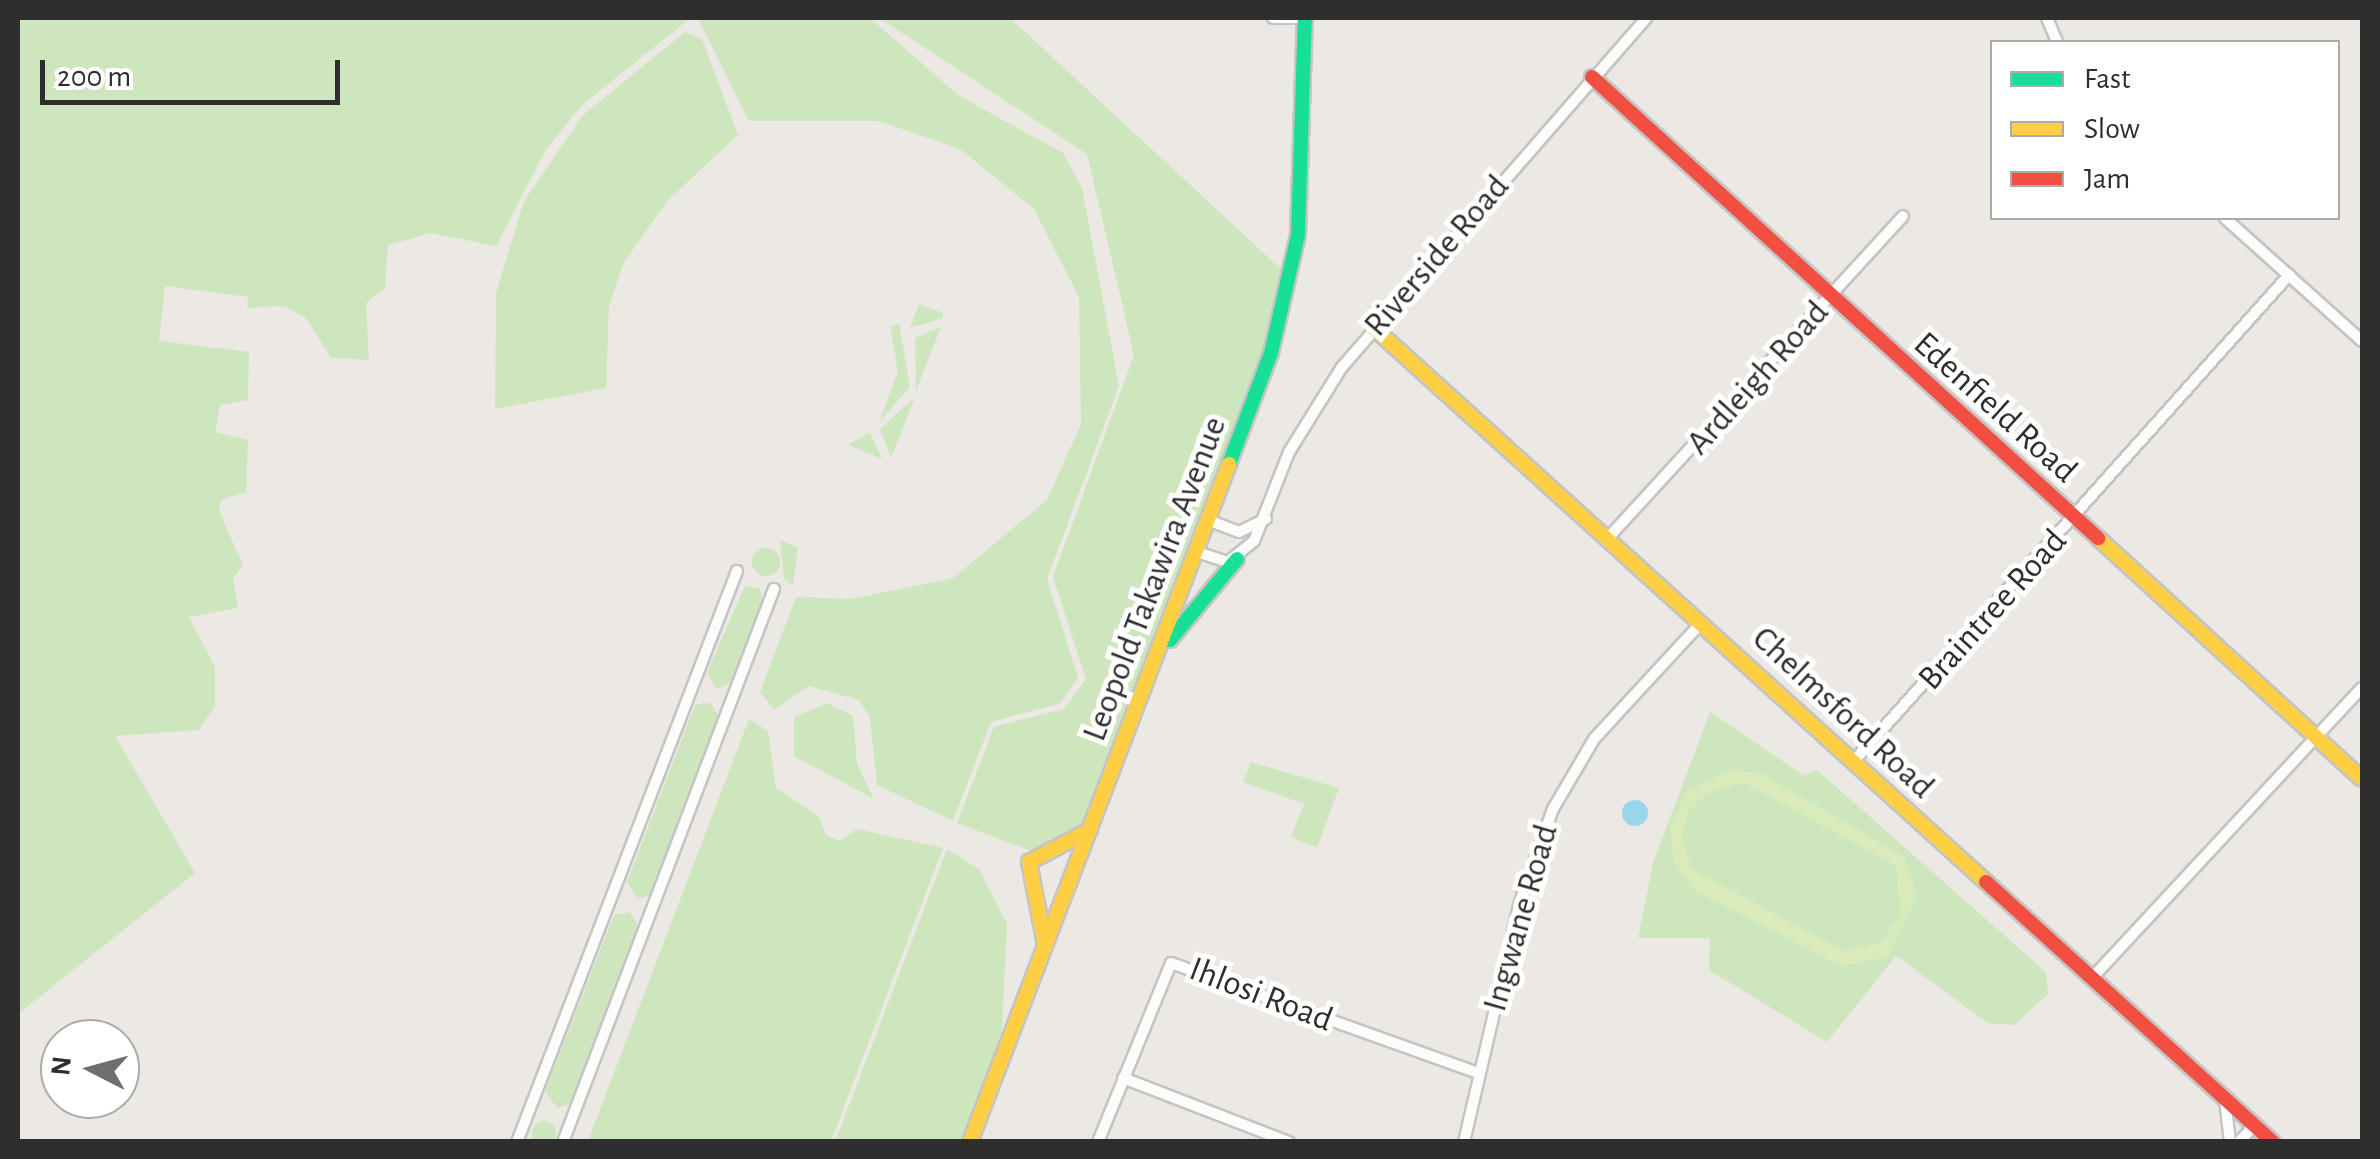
<!DOCTYPE html>
<html>
<head>
<meta charset="utf-8">
<style>
  body { margin:0 }
  #map { position:relative; width:2380px; height:1159px; overflow:hidden; background:#ece8e4; font-family:"Alegreya Sans",sans-serif }
  div>[style] { position:absolute }
  [style*='--x'] { left:calc(var(--x)*1px); top:calc(var(--y)*1px); width:calc(var(--w)*1px); rotate:calc(var(--a)*1deg) }
  .green>* { inset:0; background:#cee6be }
  .round { border-radius:50% }
  .pitch>* { inset:0; background:#d9eabb }
  .water>* { inset:0; background:#99d6ec }
  .roads { filter:drop-shadow(2px 0 #c5c4c5) drop-shadow(-2px 0 #c5c4c5) drop-shadow(0 2px #c5c4c5) drop-shadow(0 -2px #c5c4c5) }
  .street>* { height:10px; margin:-5px; padding:0 5px; transform-origin:5px; border-radius:5px; background:#fcfcfb }
  .fast>* { height:14px; margin:-7px; padding:0 7px; transform-origin:7px; border-radius:7px; background:#16e098 }
  .slow>* { height:14px; margin:-7px; padding:0 7px; transform-origin:7px; border-radius:7px; background:#ffcf43 }
  .jam>* { height:14px; margin:-7px; padding:0 7px; transform-origin:7px; border-radius:7px; background:#f24e42 }
  span { translate:-50% -50%; white-space:nowrap; text-align:center; line-height:1.15; -webkit-text-stroke:10px #fff; paint-order:stroke }
  .street-label { font-size:35px; color:#2e2e2e }
  .frame { position:absolute; inset:0; border:20px solid #2e2e2e; pointer-events:none }
  .legend { position:absolute; left:1990px; top:40px; width:350px; height:180px; box-sizing:border-box; background:#fff; border:2px solid #ababab; margin:0; padding:12px 18px; list-style:none; font-size:30px; color:#2e2e2e }
  .legend li { display:flex; align-items:center; gap:20px; height:50px }
  .legend b { width:50px; border:2px solid #ababab }
  .north { position:absolute; left:40px; top:1019px; width:100px; height:100px; box-sizing:border-box; background:#fff; border:2px solid #ababab; border-radius:50%; rotate:276deg; font-size:28px; font-weight:700; line-height:40px; text-align:center; color:#2e2e2e }
  .north::after { content:''; display:block; margin:auto; width:35px; height:45px; background:#706f6e; clip-path:polygon(50% 0,100% 100%,50% 72%,0 100%) }
  .scale { position:absolute; left:40px; top:60px; width:300px; height:45px; box-sizing:border-box; border:5px solid #2e2e2e; border-top:0; padding-left:12px; font-size:30px; line-height:35px; white-space:nowrap; color:#2e2e2e; -webkit-text-stroke:8px #fff; paint-order:stroke }
</style>
</head>
<body>
<div id="map">
  <div class="green">
    <div style="clip-path:polygon(18px 18px,689px 19px,581px 106px,545px 151px,496px 246px,431px 233px,388px 245px,385px 288px,366px 303px,369px 360px,331px 358px,306px 318px,284px 306px,247px 308px,248px 297px,165px 286px,159px 341px,249px 352px,248px 400px,220px 405px,215px 432px,248px 440px,246px 492px,221px 500px,219px 511px,243px 565px,233px 578px,238px 608px,189px 617px,215px 667px,215px 706px,199px 730px,115px 736px,195px 873px,18px 1014px)"></div>
    <div style="clip-path:polygon(698px 18px,870px 18px,958px 95px,1063px 153px,1082px 188px,1119px 386px,1047px 579px,1078px 678px,1061px 703px,991px 722px,953px 821px,877px 785px,870px 718px,859px 700px,809px 686px,774px 710px,760px 692px,796px 597px,851px 599px,953px 578px,1047px 500px,1081px 424px,1079px 297px,1034px 209px,960px 149px,879px 121px,749px 121px)"></div>
    <div style="clip-path:polygon(879px 18px,1010px 18px,1282px 270px,1265px 348px,1088px 817px,1078px 833px,1039px 854px,957px 823px,994px 727px,1064px 709px,1086px 679px,1053px 577px,1134px 355px,1087px 154px)"></div>
    <div style="clip-path:polygon(685px 32px,702px 39px,738px 135px,667px 201px,623px 264px,609px 306px,606px 388px,495px 409px,496px 293px,524px 201px,583px 115px)"></div>
    <div style="clip-path:polygon(919px 304px,943px 313px,943px 318px,910px 328px)"></div>
    <div style="clip-path:polygon(899px 323px,910px 387px,880px 421px,898px 371px,890px 326px)"></div>
    <div style="clip-path:polygon(941px 327px,916px 391px,915px 338px)"></div>
    <div style="clip-path:polygon(915px 397px,891px 458px,880px 429px)"></div>
    <div style="clip-path:polygon(870px 432px,882px 459px,848px 445px)"></div>
    <div style="clip-path:polygon(780px 540px,798px 548px,793px 586px,784px 579px)"></div>
    <div class="round" style="left:752px;top:548px;width:28px;height:28px"></div>
    <div style="clip-path:polygon(745px 586px,759px 588px,765px 605px,734px 682px,716px 689px,707px 672px)"></div>
    <div style="clip-path:polygon(711px 703px,720px 719px,652px 895px,638px 899px,627px 882px,695px 705px)"></div>
    <div style="clip-path:polygon(828px 703px,853px 716px,857px 764px,874px 799px,794px 756px,794px 717px)"></div>
    <div style="clip-path:polygon(1710px 712px,1803px 775px,1817px 770px,2046px 972px,2048px 994px,2014px 1025px,1988px 1023px,1896px 956px,1827px 1042px,1709px 970px,1710px 938px,1638px 938px,1653px 863px)"></div>
    <div style="clip-path:polygon(749px 719px,768px 731px,776px 788px,819px 817px,826px 835px,839px 841px,857px 829px,943px 848px,831px 1141px,588px 1141px)"></div>
    <div style="clip-path:polygon(1251px 762px,1339px 788px,1317px 848px,1291px 837px,1304px 804px,1243px 782px)"></div>
    <div style="clip-path:polygon(947px 849px,979px 869px,1007px 924px,1002px 1029px,976px 1110px,964px 1141px,835px 1142px)"></div>
    <div style="clip-path:polygon(630px 912px,639px 928px,571px 1104px,557px 1108px,545px 1091px,614px 915px)"></div>
    <div class="round" style="left:532px;top:1121px;width:24px;height:24px"></div>
  </div>
  <div class="pitch">
    <div style="clip-path:polygon(evenodd,1730px 770px,1761px 773px,1905px 857px,1917px 896px,1888px 957px,1840px 966px,1694px 890px,1674px 861px,1670px 827px,1687px 791px,1730px 770px,1745px 783px,1896px 866px,1901px 914px,1881px 942px,1844px 951px,1692px 869px,1682px 837px,1688px 812px,1711px 790px,1745px 783px)"></div>
  </div>
  <div class="water">
    <div class="round" style="left:1622px;top:800px;width:26px;height:26px"></div>
  </div>
  <div class="roads">
    <div class="street">
      <div style="--x:1273;--y:18;--w:32;--a:0"></div>
      <div style="--x:2047;--y:18;--w:26;--a:67"></div>
      <div style="--x:2225;--y:218;--w:184;--a:41.9"></div>
      <div style="--x:1213;--y:522;--w:28;--a:21"></div>
      <div style="--x:1239;--y:532;--w:30;--a:-26"></div>
      <div style="--x:1609;--y:537;--w:435;--a:-47.5"></div>
      <div style="--x:1200;--y:553;--w:29;--a:18"></div>
      <div style="--x:1228;--y:562;--w:33;--a:-39"></div>
      <div style="--x:1254;--y:541;--w:96;--a:-68.5"></div>
      <div style="--x:1289;--y:452;--w:100;--a:-58.1"></div>
      <div style="--x:1342;--y:367;--w:463;--a:-48.9"></div>
      <div style="--x:1853;--y:762;--w:654;--a:-48.16"></div>
      <div style="--x:2093;--y:977;--w:395;--a:-47.1"></div>
      <div style="--x:1123;--y:1078;--w:178;--a:21.1"></div>
      <div style="--x:2225;--y:1100;--w:42;--a:83.2"></div>
      <div style="--x:517;--y:1142;--w:612;--a:-68.93"></div>
      <div style="--x:563;--y:1142;--w:592;--a:-69.12"></div>
      <div style="--x:1098;--y:1142;--w:193;--a:-67.8"></div>
      <div style="--x:1171;--y:963;--w:327;--a:19.7"></div>
      <div style="--x:1464;--y:1142;--w:246;--a:-76.9"></div>
      <div style="--x:1520;--y:902;--w:99;--a:-70.5"></div>
      <div style="--x:1553;--y:809;--w:81;--a:-59.6"></div>
      <div style="--x:1594;--y:739;--w:156;--a:-47.3"></div>
      <div style="--x:2239;--y:1142;--w:23;--a:-47"></div>
    </div>
    <div class="fast">
      <div style="--x:1229;--y:464;--w:119;--a:-69.3"></div>
      <div style="--x:1271;--y:353;--w:121;--a:-77.1"></div>
      <div style="--x:1298;--y:235;--w:217;--a:-88.2"></div>
      <div style="--x:1170;--y:640;--w:105;--a:-50.4"></div>
    </div>
    <div class="slow">
      <div style="--x:1374;--y:328;--w:826;--a:42.15"></div>
      <div style="--x:2098;--y:538;--w:357;--a:42.4"></div>
      <div style="--x:1045;--y:945;--w:85;--a:-100.9"></div>
      <div style="--x:1029;--y:862;--w:69;--a:-27.7"></div>
      <div style="--x:970;--y:1142;--w:726;--a:-69.09"></div>
    </div>
    <div class="jam">
      <div style="--x:1592;--y:77;--w:685;--a:42.34"></div>
      <div style="--x:1986;--y:882;--w:387;--a:42.2"></div>
    </div>
  </div>
  <div class="street-label">
    <span style="left:1437px;top:256px;rotate:-49deg">Riverside Road</span>
    <span style="left:1758px;top:378px;rotate:-48deg">Ardleigh Road</span>
    <span style="left:1995px;top:408px;rotate:42deg">Edenfield Road</span>
    <span style="left:1155px;top:579px;rotate:-69deg">Leopold Takawira Avenue</span>
    <span style="left:1993px;top:610px;rotate:-48deg">Braintree Road</span>
    <span style="left:1843px;top:713px;rotate:43deg">Chelmsford Road</span>
    <span style="left:1521px;top:918px;rotate:-74deg">Ingwane Road</span>
    <span style="left:1261px;top:995px;rotate:21deg">Ihlosi Road</span>
  </div>
  <div class="frame"></div>
  <ul class="legend">
  <li><b style="height:12px;background:#16e098"></b>Fast</li>
  <li><b style="height:12px;background:#ffcf43"></b>Slow</li>
  <li><b style="height:12px;background:#f24e42"></b>Jam</li>
  </ul>
  <div class="north">N</div>
  <div class="scale">200 m</div>
</div>
</body>
</html>
